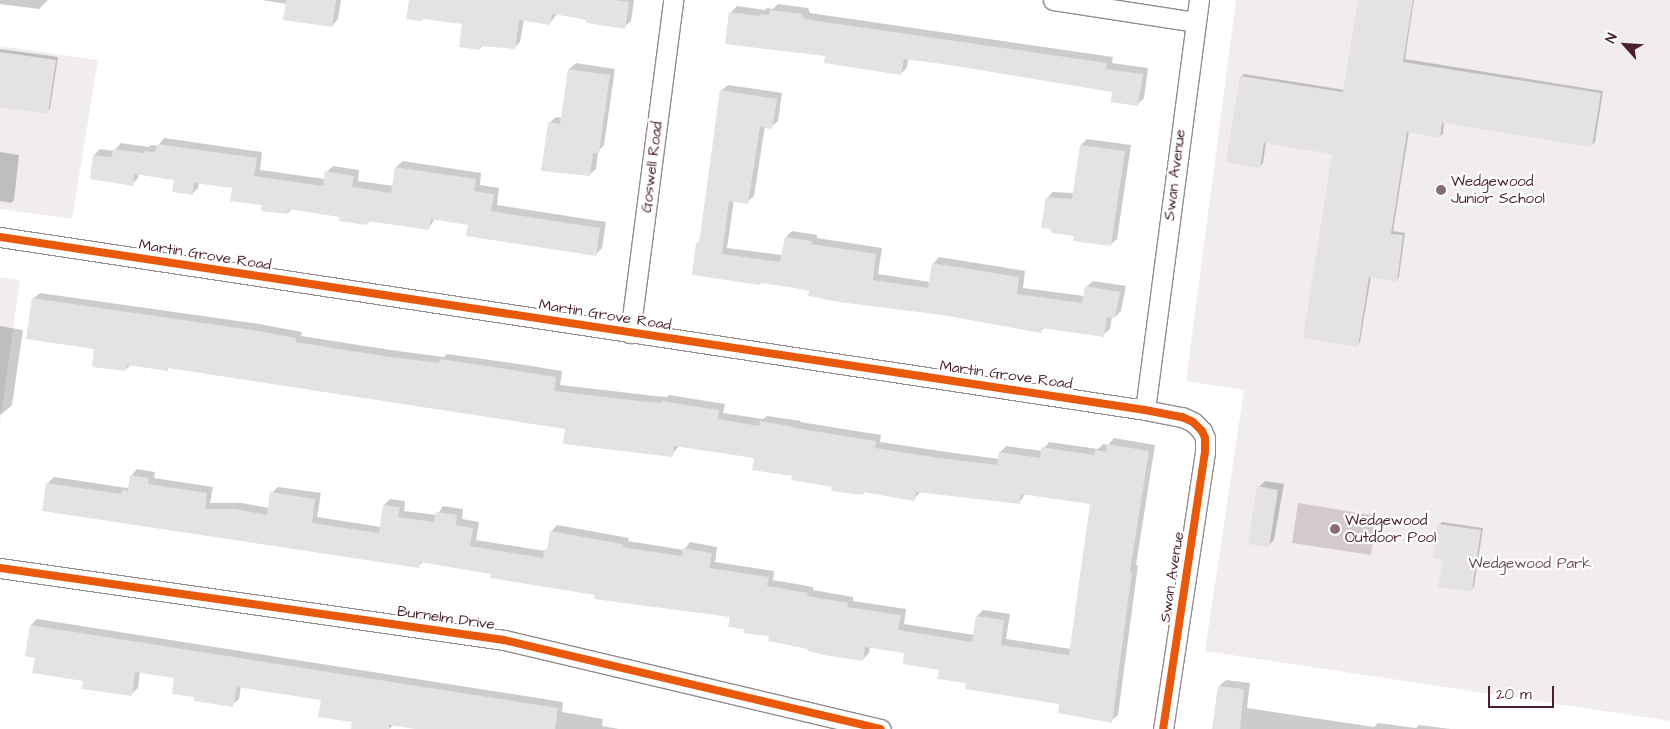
<!DOCTYPE html>
<html>
<head>
<meta charset="utf-8">
<style>
  body { margin:0 }
  #map { position:relative; width:1670px; height:729px; overflow:hidden; background:#fff; font-family:"Architects Daughter",sans-serif }
  div>[style] { position:absolute }
  [style*='--x'] { left:calc(var(--x)*1px); top:calc(var(--y)*1px); width:calc(var(--w)*1px); rotate:calc(var(--a)*1deg) }
  .built>* { inset:0; background:#f1edee }
  .water>* { inset:0; background:#d4cacc }
  .shadow>* { inset:0; background:#0003 }
  .building>* { inset:0; background:#e4e2e3 }
  .roads { filter:drop-shadow(1px 0 #948c8e) drop-shadow(-1px 0 #948c8e) drop-shadow(0 1px #948c8e) drop-shadow(0 -1px #948c8e) }
  .minor>* { height:19px; margin:-9.5px; padding:0 9.5px; transform-origin:9.5px; border-radius:9.5px; background:#fff }
  .cycleway>* { height:8px; margin:-4px; padding:0 4px; transform-origin:4px; border-radius:4px; background:#e8590c }
  .dots>* { width:14px; height:14px; translate:-50% -50%; box-sizing:border-box; border:2px solid #fff; border-radius:50% }
  span { translate:-50% -50%; white-space:nowrap; text-align:center; line-height:1.15; -webkit-text-stroke:4.5px #fff; paint-order:stroke }
  .street-label { font-size:15px; color:#4a1f2b }
  .poi-label { font-size:15px; color:#4a1f2b }
  .left { translate:0 -50%; text-align:left }
  .park-label { font-size:15px; color:#714f58 }
  .north { position:absolute; left:1600px; top:20px; width:50px; height:50px; -webkit-text-stroke:4px #fff; paint-order:stroke; rotate:296deg; font-size:14px; font-weight:700; line-height:20px; text-align:center; color:#4a1f2b }
  .north::after { content:''; display:block; margin:auto; width:18px; height:22px; background:#4a1f2b; clip-path:polygon(50% 0,100% 100%,50% 72%,0 100%) }
  .scale { position:absolute; left:1488px; top:686px; width:66px; height:22px; box-sizing:border-box; border:2px solid #4a1f2b; border-top:0; padding-left:6px; font-size:15px; line-height:18px; white-space:nowrap; color:#4a1f2b; -webkit-text-stroke:4px #fff; paint-order:stroke }
</style>
</head>
<body>
<div id="map">
  <div class="built">
    <div style="clip-path:polygon(1236px 0,1670px 0,1670px 721px,1205px 651px,1244px 390px,1186px 381px)"></div>
    <div style="clip-path:polygon(0 46px,98px 60px,72px 219px,0 209px)"></div>
    <div style="clip-path:polygon(0 277px,20px 280px,0 422px)"></div>
  </div>
  <div class="water">
    <div style="clip-path:polygon(1298px 503px,1377px 516px,1371px 555px,1292px 543px)"></div>
  </div>
  <div class="shadow">
    <div style="clip-path:polygon(0 0,48px 0,39px 9px,0 4px)"></div>
    <div style="clip-path:polygon(262px 0,341px 0,338px 19px,332px 26px,287px 4px)"></div>
    <div style="clip-path:polygon(410px 0,634px 0,631px 21px,624px 27px,557px 14px,550px 23px,524px 19px,520px 42px,514px 48px,483px 45px,479px 49px,464px 23px)"></div>
    <div style="clip-path:polygon(1359px 0,1414px 0,1405px 59px,1603px 91px,1595px 142px,1592px 145px,1444px 122px,1443px 134px,1440px 136px,1409px 131px,1393px 231px,1405px 233px,1399px 277px,1397px 280px,1371px 276px,1360px 342px,1357px 345px,1334px 153px,1266px 142px,1263px 163px,1260px 166px,1241px 77px,1244px 74px,1345px 90px)"></div>
    <div style="clip-path:polygon(778px 4px,808px 8px,810px 13px,1113px 57px,1112px 63px,1148px 68px,1144px 98px,1138px 104px,1113px 91px,908px 58px,907px 67px,901px 74px,827px 55px,730px 13px,737px 6px,765px 10px,767px 8px,773px 9px)"></div>
    <div style="clip-path:polygon(0 49px,58px 57px,50px 109px,47px 112px,0 106px)"></div>
    <div style="clip-path:polygon(576px 63px,615px 69px,604px 145px,598px 152px,596px 169px,589px 175px,549px 123px,556px 117px,562px 118px,569px 69px)"></div>
    <div style="clip-path:polygon(728px 85px,782px 93px,778px 121px,771px 127px,765px 126px,754px 196px,747px 202px,734px 200px,727px 248px,782px 255px,786px 237px,792px 231px,817px 235px,817px 238px,882px 248px,878px 274px,930px 282px,933px 264px,939px 257px,1025px 271px,1023px 288px,1084px 296px,1086px 287px,1093px 281px,1126px 286px,1121px 311px,1115px 317px,1112px 317px,1110px 329px,1103px 335px,1045px 327px,1041px 331px,762px 282px,760px 284px,697px 244px,701px 240px,721px 91px)"></div>
    <div style="clip-path:polygon(164px 138px,262px 152px,260px 170px,325px 179px,327px 172px,333px 166px,359px 170px,358px 181px,394px 186px,396px 167px,403px 161px,481px 173px,480px 185px,499px 188px,497px 205px,606px 222px,602px 248px,596px 254px,469px 224px,435px 218px,429px 228px,371px 220px,367px 224px,341px 216px,293px 208px,288px 213px,263px 204px,233px 187px,199px 182px,198px 188px,192px 194px,175px 179px,139px 174px,138px 178px,132px 184px,94px 155px,100px 149px,114px 151px,121px 143px,149px 147px,151px 145px,158px 146px)"></div>
    <div style="clip-path:polygon(1087px 139px,1131px 145px,1117px 239px,1110px 245px,1076px 235px,1047px 198px,1053px 192px,1074px 193px,1081px 145px)"></div>
    <div style="clip-path:polygon(0 152px,19px 155px,14px 200px,11px 203px,0 201px)"></div>
    <div style="clip-path:polygon(40px 293px,259px 324px,302px 332px,301px 336px,391px 350px,444px 357px,447px 354px,519px 364px,562px 371px,560px 385px,655px 396px,667px 397px,669px 395px,725px 404px,723px 413px,763px 419px,767px 416px,801px 421px,800px 422px,881px 435px,880px 442px,947px 452px,999px 459px,1000px 452px,1006px 446px,1042px 451px,1049px 442px,1098px 449px,1103px 444px,1108px 445px,1114px 438px,1155px 445px,1136px 565px,1138px 565px,1118px 715px,1111px 721px,1061px 703px,967px 682px,906px 652px,870px 646px,869px 653px,862px 660px,810px 648px,746px 628px,731px 616px,423px 562px,418px 566px,47px 484px,54px 477px,127px 488px,130px 485px,131px 476px,137px 469px,155px 472px,154px 478px,213px 487px,210px 503px,242px 503px,269px 508px,272px 493px,278px 487px,321px 493px,317px 517px,381px 527px,384px 505px,390px 499px,405px 501px,404px 511px,437px 515px,443px 506px,463px 509px,462px 519px,479px 522px,476px 540px,545px 551px,549px 547px,551px 532px,557px 525px,629px 538px,628px 541px,684px 550px,690px 542px,717px 547px,715px 562px,774px 571px,773px 580px,813px 587px,813px 590px,853px 597px,853px 601px,906px 609px,904px 624px,974px 635px,977px 616px,983px 610px,1010px 614px,1006px 639px,1071px 649px,1092px 503px,1026px 493px,1019px 503px,921px 491px,914px 499px,865px 491px,863px 494px,793px 475px,755px 457px,679px 446px,672px 455px,566px 427px,169px 367px,167px 369px,131px 364px,126px 370px,33px 299px)"></div>
    <div style="clip-path:polygon(0 326px,23px 330px,12px 405px,2px 414px,0 414px)"></div>
    <div style="clip-path:polygon(1265px 481px,1284px 484px,1274px 540px,1268px 546px,1259px 487px)"></div>
    <div style="clip-path:polygon(1442px 522px,1483px 528px,1474px 587px,1471px 590px,1444px 558px,1439px 525px)"></div>
    <div style="clip-path:polygon(37px 619px,563px 702px,562px 712px,603px 719px,602px 726px,619px 729px,429px 729px,393px 725px,389px 729px,364px 729px,322px 699px,241px 686px,239px 699px,232px 705px,196px 696px,176px 677px,140px 671px,138px 688px,131px 694px,85px 680px,36px 657px,31px 625px)"></div>
    <div style="clip-path:polygon(1226px 680px,1250px 683px,1247px 708px,1374px 727px,1378px 723px,1416px 728px,1419px 725px,1451px 729px,1213px 729px,1219px 686px)"></div>
  </div>
  <div class="building">
    <div style="clip-path:polygon(286px 0,336px 0,332px 27px,283px 20px)"></div>
    <div style="clip-path:polygon(409px 0,614px 0,629px 2px,625px 29px,586px 23px,586px 19px,552px 14px,550px 25px,519px 20px,515px 49px,480px 46px,480px 50px,459px 47px,462px 24px,424px 19px,421px 21px,406px 19px)"></div>
    <div style="clip-path:polygon(1358px 0,1413px 0,1403px 62px,1601px 93px,1592px 147px,1442px 123px,1440px 138px,1407px 132px,1391px 234px,1403px 235px,1397px 282px,1369px 277px,1358px 347px,1303px 338px,1332px 154px,1264px 143px,1260px 168px,1226px 162px,1240px 76px,1343px 92px)"></div>
    <div style="clip-path:polygon(770px 10px,802px 14px,804px 19px,1107px 63px,1106px 69px,1143px 74px,1138px 106px,1111px 102px,1112px 92px,951px 65px,904px 59px,901px 75px,824px 63px,825px 56px,725px 44px,729px 12px,759px 16px,760px 14px,769px 15px)"></div>
    <div style="clip-path:polygon(0 52px,56px 60px,48px 114px,0 107px)"></div>
    <div style="clip-path:polygon(568px 69px,610px 75px,599px 153px,593px 153px,590px 176px,541px 171px,548px 122px,560px 124px)"></div>
    <div style="clip-path:polygon(720px 90px,777px 99px,772px 129px,760px 127px,748px 204px,729px 201px,722px 254px,780px 262px,785px 237px,812px 241px,811px 244px,876px 254px,873px 280px,928px 288px,932px 263px,1019px 277px,1017px 294px,1082px 303px,1085px 286px,1120px 292px,1115px 318px,1107px 317px,1104px 337px,1042px 328px,1041px 333px,942px 315px,839px 302px,808px 296px,809px 291px,797px 288px,761px 283px,760px 285px,692px 275px,696px 243px,699px 244px)"></div>
    <div style="clip-path:polygon(157px 144px,257px 158px,254px 176px,323px 186px,325px 171px,354px 176px,352px 187px,391px 193px,395px 167px,476px 179px,474px 191px,494px 194px,491px 211px,600px 228px,596px 256px,466px 236px,468px 225px,431px 219px,429px 230px,368px 221px,367px 225px,339px 221px,339px 217px,289px 209px,288px 214px,261px 211px,262px 205px,230px 201px,232px 188px,194px 183px,193px 195px,172px 192px,174px 180px,134px 174px,133px 186px,90px 179px,93px 155px,112px 157px,113px 149px,144px 153px,144px 151px,155px 152px)"></div>
    <div style="clip-path:polygon(1080px 145px,1125px 151px,1111px 246px,1073px 241px,1074px 236px,1051px 233px,1051px 229px,1041px 228px,1046px 197px,1072px 199px)"></div>
    <div style="clip-path:polygon(32px 298px,252px 330px,296px 338px,296px 342px,384px 356px,439px 363px,440px 359px,513px 370px,556px 377px,554px 391px,648px 402px,662px 403px,662px 401px,719px 410px,718px 419px,759px 426px,760px 421px,795px 427px,795px 428px,876px 441px,875px 448px,940px 458px,997px 465px,999px 452px,1040px 458px,1041px 447px,1094px 455px,1095px 450px,1106px 452px,1107px 444px,1149px 451px,1130px 571px,1132px 571px,1112px 723px,1058px 713px,1059px 704px,965px 689px,966px 683px,937px 679px,939px 670px,903px 664px,904px 653px,865px 647px,863px 661px,824px 655px,808px 651px,808px 649px,768px 641px,769px 636px,743px 633px,744px 629px,728px 627px,730px 617px,594px 599px,595px 595px,490px 578px,491px 574px,420px 562px,419px 568px,42px 511px,46px 483px,122px 494px,122px 490px,128px 491px,130px 475px,149px 478px,148px 484px,207px 493px,205px 509px,235px 509px,267px 515px,270px 492px,315px 499px,312px 523px,379px 533px,383px 505px,400px 507px,398px 517px,434px 522px,436px 512px,457px 515px,456px 525px,473px 528px,470px 546px,543px 558px,544px 549px,547px 550px,550px 531px,623px 544px,622px 547px,682px 556px,683px 548px,712px 553px,709px 568px,769px 577px,767px 586px,808px 593px,807px 596px,848px 603px,847px 607px,901px 615px,898px 630px,972px 642px,976px 616px,1004px 620px,1001px 645px,1069px 655px,1090px 504px,1021px 494px,1020px 504px,916px 492px,915px 501px,863px 492px,863px 495px,831px 491px,832px 487px,791px 480px,792px 476px,752px 470px,754px 458px,674px 446px,673px 457px,563px 444px,565px 429px,168px 368px,168px 371px,127px 365px,126px 371px,92px 367px,94px 349px,26px 339px)"></div>
    <div style="clip-path:polygon(1257px 486px,1278px 490px,1269px 547px,1248px 544px)"></div>
    <div style="clip-path:polygon(1438px 524px,1481px 530px,1472px 591px,1438px 587px,1443px 559px,1433px 558px)"></div>
    <div style="clip-path:polygon(30px 625px,558px 708px,555px 729px,415px 729px,389px 725px,389px 729px,351px 729px,352px 722px,318px 717px,321px 700px,237px 687px,233px 707px,194px 701px,194px 697px,172px 694px,174px 678px,135px 672px,132px 696px,82px 689px,83px 681px,32px 673px,35px 658px,25px 656px)"></div>
    <div style="clip-path:polygon(1218px 686px,1244px 689px,1240px 729px,1212px 729px)"></div>
  </div>
  <div class="roads">
    <div class="minor">
      <div style="--x:1053;--y:0;--w:144;--a:8.8"></div>
      <div style="--x:0;--y:237;--w:1158;--a:8.59"></div>
      <div style="--x:1145;--y:410;--w:38;--a:11"></div>
      <div style="--x:1182;--y:417;--w:12;--a:24"></div>
      <div style="--x:1193;--y:422;--w:13;--a:45"></div>
      <div style="--x:1202;--y:431;--w:8;--a:67"></div>
      <div style="--x:1205;--y:438;--w:14;--a:90"></div>
      <div style="--x:1205;--y:452;--w:280;--a:98.6"></div>
      <div style="--x:630;--y:333;--w:336;--a:-82.6"></div>
      <div style="--x:1145;--y:410;--w:414;--a:-82.5"></div>
      <div style="--x:0;--y:568;--w:509;--a:8.13"></div>
      <div style="--x:504;--y:640;--w:387;--a:13.3"></div>
    </div>
  </div>
  <div class="cycleway">
    <div style="--x:0;--y:237;--w:1158;--a:8.59"></div>
    <div style="--x:1145;--y:410;--w:38;--a:11"></div>
    <div style="--x:1182;--y:417;--w:12;--a:24"></div>
    <div style="--x:1193;--y:422;--w:13;--a:45"></div>
    <div style="--x:1202;--y:431;--w:8;--a:67"></div>
    <div style="--x:1205;--y:438;--w:14;--a:90"></div>
    <div style="--x:1205;--y:452;--w:280;--a:98.6"></div>
    <div style="--x:0;--y:568;--w:509;--a:8.13"></div>
    <div style="--x:504;--y:640;--w:387;--a:13.3"></div>
  </div>
  <div class="dots">
    <div style="left:1441px;top:190px;background:#896d75"></div>
    <div style="left:1335px;top:529px;background:#896d75"></div>
  </div>
  <div class="street-label">
    <span style="left:652px;top:167px;rotate:-83deg">Goswell Road</span>
    <span style="left:1175px;top:175px;rotate:-83deg">Swan Avenue</span>
    <span style="left:205px;top:255px;rotate:9deg">Martin Grove Road</span>
    <span style="left:605px;top:315px;rotate:9deg">Martin Grove Road</span>
    <span style="left:1006px;top:375px;rotate:8deg">Martin Grove Road</span>
    <span style="left:1172px;top:577px;rotate:-81deg">Swan Avenue</span>
    <span style="left:446px;top:618px;rotate:8deg">Burnelm Drive</span>
  </div>
  <div class="poi-label">
    <span class="left" style="left:1451px;top:190px">Wedgewood<br>Junior School</span>
    <span class="left" style="left:1345px;top:529px">Wedgewood<br>Outdoor Pool</span>
  </div>
  <div class="park-label">
    <span style="left:1530px;top:564px">Wedgewood Park</span>
  </div>
  <div class="north">N</div>
  <div class="scale">20 m</div>
</div>
</body>
</html>
